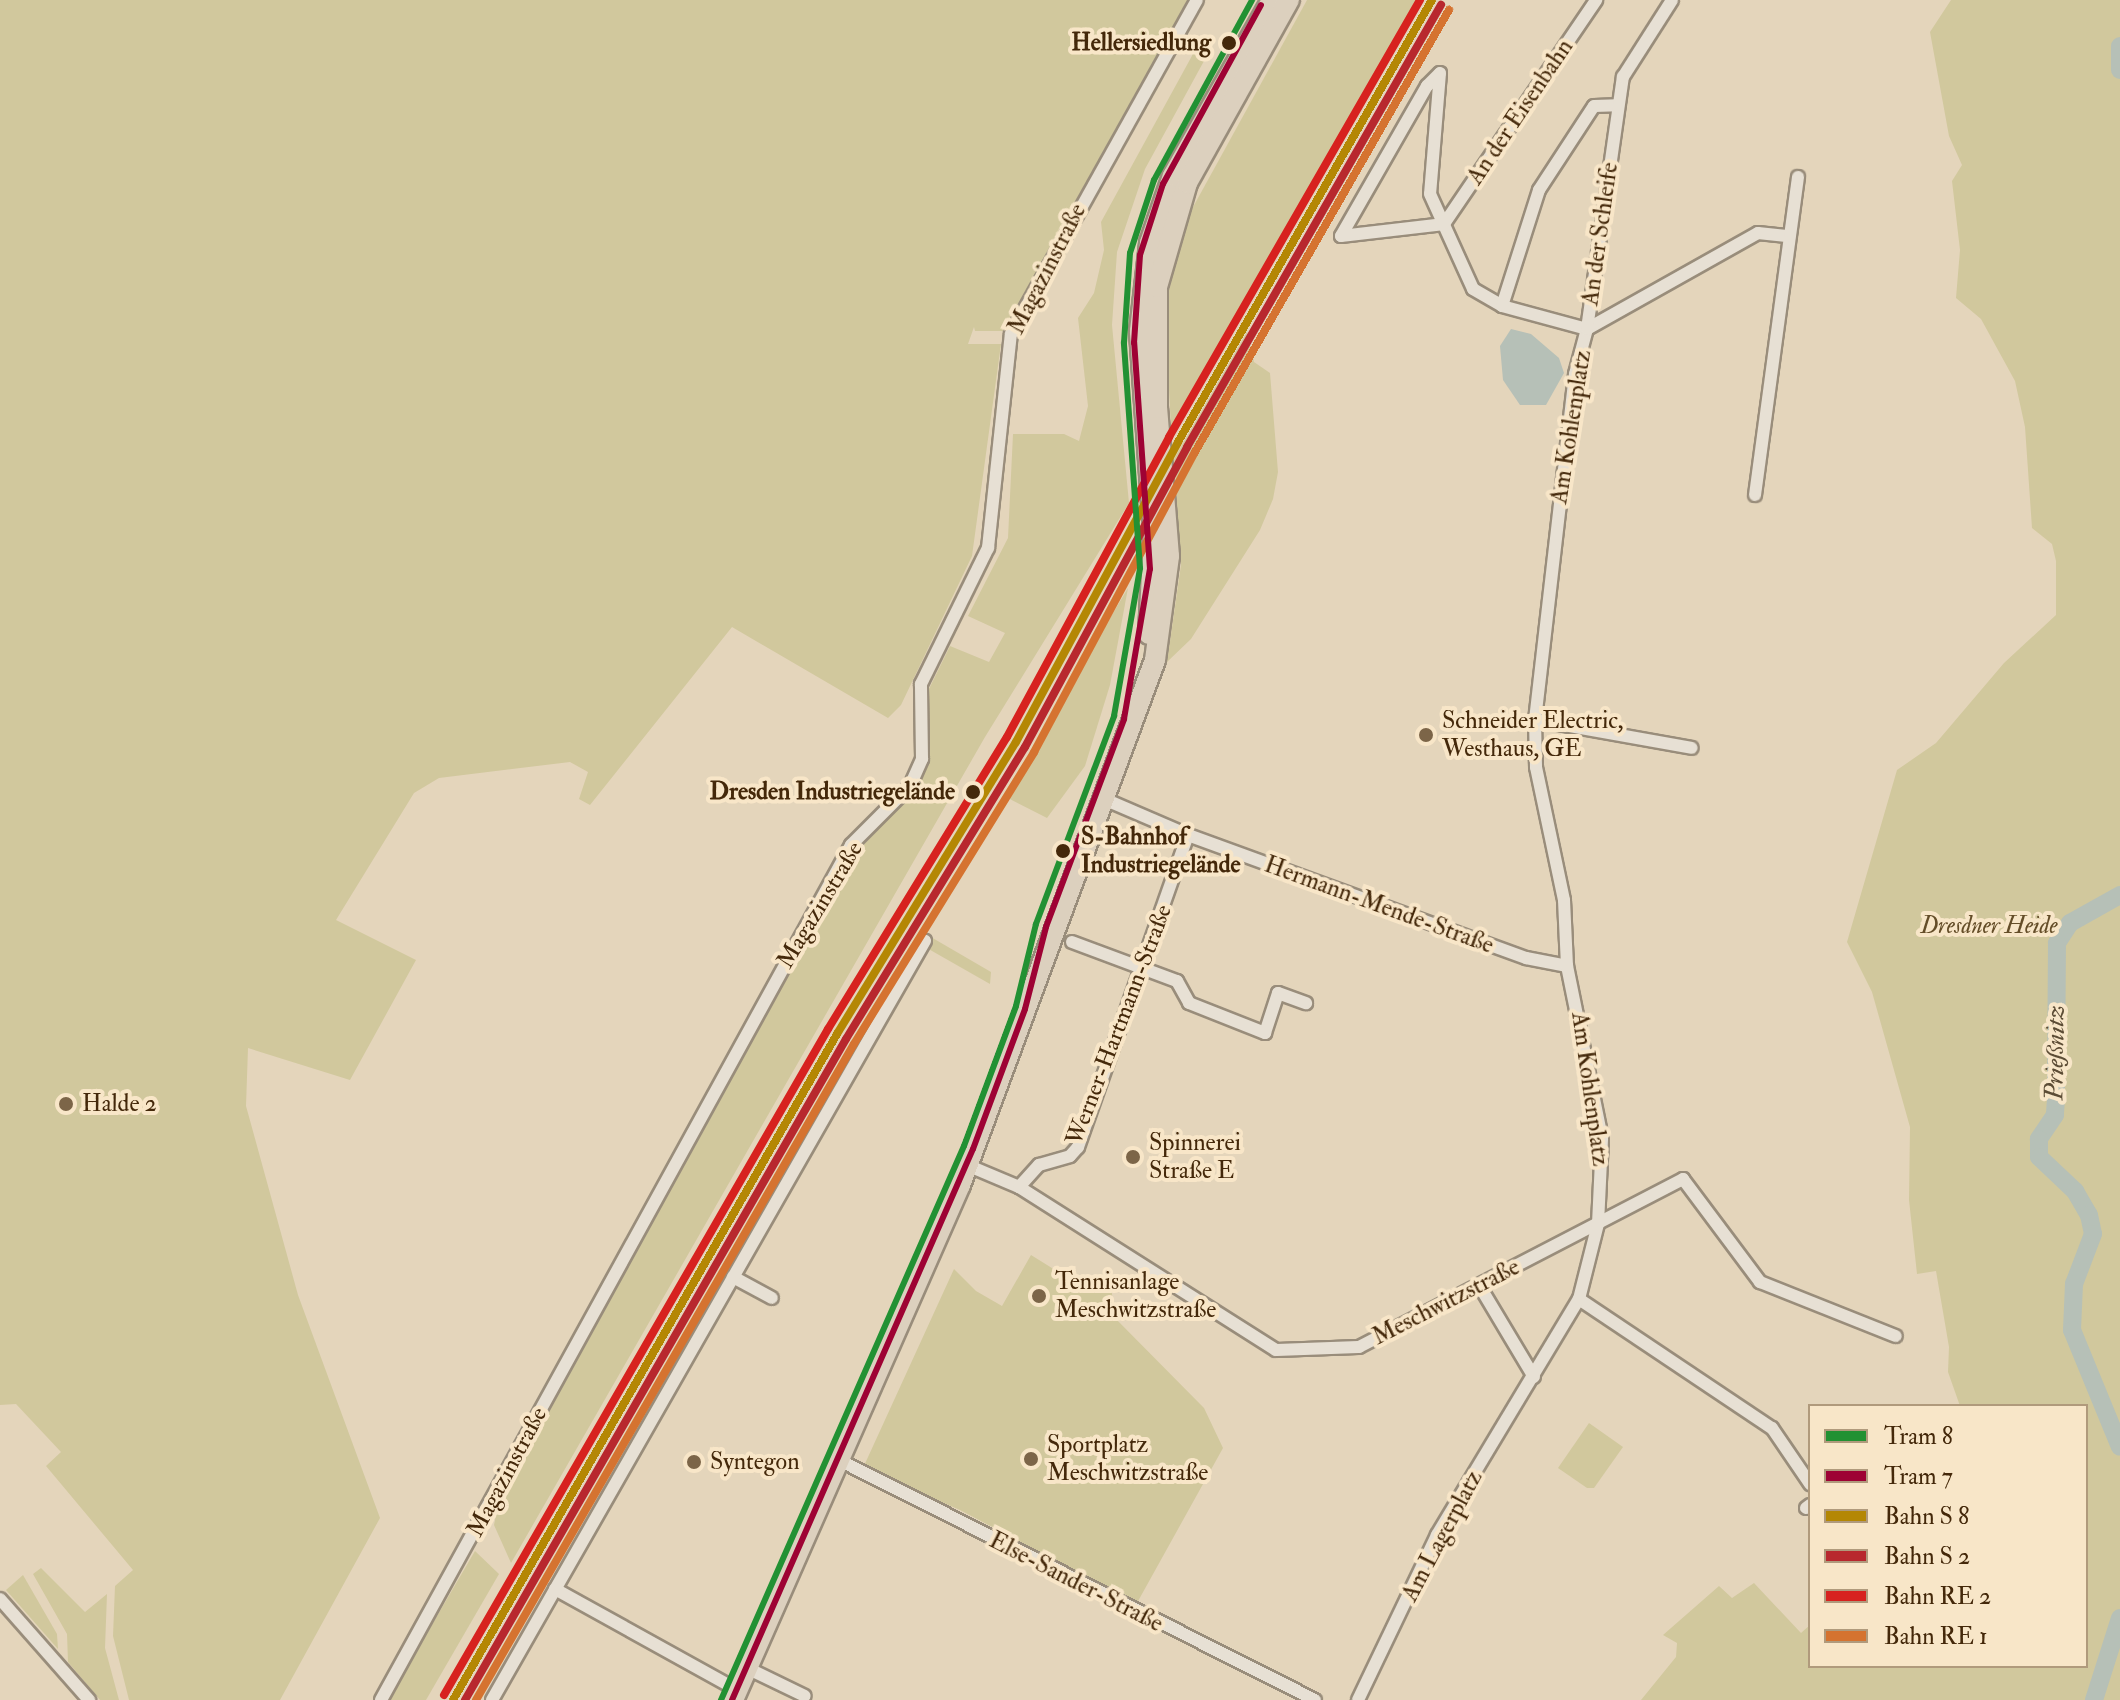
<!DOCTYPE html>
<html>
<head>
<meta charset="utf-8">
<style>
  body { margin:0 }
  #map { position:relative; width:2120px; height:1700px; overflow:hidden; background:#e4d5bb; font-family:"IM FELL Double Pica",serif }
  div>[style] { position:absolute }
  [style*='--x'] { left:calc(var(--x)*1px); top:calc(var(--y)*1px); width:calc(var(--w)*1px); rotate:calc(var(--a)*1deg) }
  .green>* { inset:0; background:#d1c89d }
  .water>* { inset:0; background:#b6c0b7 }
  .river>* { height:18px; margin:-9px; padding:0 9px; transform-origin:9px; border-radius:9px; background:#b6c0b7 }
  .roads { filter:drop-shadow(2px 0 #998d7b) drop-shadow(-2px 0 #998d7b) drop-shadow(0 2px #998d7b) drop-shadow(0 -2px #998d7b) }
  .minor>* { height:12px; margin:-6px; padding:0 6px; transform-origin:6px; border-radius:6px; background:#e7e0d4 }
  .primary>* { height:20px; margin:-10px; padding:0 10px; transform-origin:10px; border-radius:10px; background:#dcd0be }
  .rail-1>* { height:8px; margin:-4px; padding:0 4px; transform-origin:4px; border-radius:4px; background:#b48704 }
  .rail-2>* { height:8px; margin:-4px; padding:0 4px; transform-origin:4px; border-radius:4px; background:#b8282e }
  .rail-3>* { height:8px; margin:-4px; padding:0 4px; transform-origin:4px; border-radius:4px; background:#d7221f }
  .rail-4>* { height:8px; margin:-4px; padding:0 4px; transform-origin:4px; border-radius:4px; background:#d57330 }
  .tram-1>* { height:6px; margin:-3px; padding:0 3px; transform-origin:3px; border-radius:3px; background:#229133 }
  .tram-2>* { height:6px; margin:-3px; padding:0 3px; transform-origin:3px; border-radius:3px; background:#9e0234 }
  .dots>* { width:22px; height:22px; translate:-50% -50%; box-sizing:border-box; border:4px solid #f8e6c8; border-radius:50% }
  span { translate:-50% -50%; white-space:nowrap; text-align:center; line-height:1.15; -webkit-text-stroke:8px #f8e6c8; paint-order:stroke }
  .stop-label { font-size:24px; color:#44280a; font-weight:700 }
  .right { translate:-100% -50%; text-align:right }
  .left { translate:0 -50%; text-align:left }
  .street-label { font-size:24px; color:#44280a }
  .poi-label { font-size:24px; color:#44280a }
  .park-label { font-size:24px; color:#644d28; font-style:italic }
  .water-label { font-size:26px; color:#5c4c35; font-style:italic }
  .legend { position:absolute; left:1808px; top:1404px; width:280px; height:264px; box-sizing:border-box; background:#f8e6c8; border:2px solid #b09a7c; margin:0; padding:10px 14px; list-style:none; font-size:24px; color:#44280a }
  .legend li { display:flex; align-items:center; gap:16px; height:40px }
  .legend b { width:40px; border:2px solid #b09a7c }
</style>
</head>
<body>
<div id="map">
  <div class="green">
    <div style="clip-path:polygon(0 0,1194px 0,1007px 331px,975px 331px,974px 327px,968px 344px,1001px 344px,972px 556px,901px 705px,888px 718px,732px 627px,590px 805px,579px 799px,588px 772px,570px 762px,439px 778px,414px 793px,336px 920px,416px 960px,350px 1080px,248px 1048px,246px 1106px,298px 1295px,380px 1518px,280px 1700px,129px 1700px,113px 1636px,115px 1586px,133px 1570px,46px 1466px,61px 1452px,16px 1404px,0 1405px)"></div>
    <div style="clip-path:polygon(1307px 0,1417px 0,1171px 427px,1166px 335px,1169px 290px,1187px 218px)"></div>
    <div style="clip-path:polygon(1951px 0,2120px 0,2120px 1700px,1641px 1700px,1676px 1657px,1677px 1643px,1663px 1635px,1719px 1586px,1732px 1598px,1754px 1583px,1801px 1633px,1810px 1625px,1810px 1666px,2086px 1666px,2086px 1406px,1960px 1406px,1948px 1372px,1949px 1347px,1936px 1271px,1917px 1274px,1909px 1200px,1910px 1127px,1872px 992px,1847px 942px,1897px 770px,1936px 743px,2004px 663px,2056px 615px,2056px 561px,2052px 544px,2032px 528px,2025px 427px,2015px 381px,1981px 319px,1956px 298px,1960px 250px,1952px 181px,1962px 165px,1949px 136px,1930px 32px)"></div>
    <div style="clip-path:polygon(1199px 43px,1210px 50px,1145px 169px,1117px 252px,1112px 325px,1129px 503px,985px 737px,511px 1563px,494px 1525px,499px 1500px,853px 856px,913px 792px,930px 756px,928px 691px,950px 646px,989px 662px,1005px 633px,968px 616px,1008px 538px,1013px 434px,1064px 434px,1079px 441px,1088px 406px,1078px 318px,1094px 293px,1104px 250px,1101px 222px)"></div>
    <div style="clip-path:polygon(1247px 332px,1254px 362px,1270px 373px,1278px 472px,1273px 499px,1260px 530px,1191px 639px,1167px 662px,1181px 565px,1174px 459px)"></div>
    <div style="clip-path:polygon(1128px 588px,1110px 685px,1085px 766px,1047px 818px,1004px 796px)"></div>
    <div style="clip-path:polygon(924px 933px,991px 972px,990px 984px,918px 943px)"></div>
    <div style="clip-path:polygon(1031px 1255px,1076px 1283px,1081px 1276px,1112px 1293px,1113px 1316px,1204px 1408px,1223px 1448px,1137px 1603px,960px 1510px,863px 1468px,954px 1269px,976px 1291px,1002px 1306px)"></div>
    <div style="clip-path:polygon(1589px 1423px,1623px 1447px,1594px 1488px,1587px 1488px,1558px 1468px)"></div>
    <div style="clip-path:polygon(475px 1551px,499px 1574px,426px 1700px,388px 1700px)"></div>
    <div style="clip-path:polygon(41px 1568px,85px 1612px,107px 1594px,105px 1648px,119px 1700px,100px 1700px,68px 1662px,67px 1634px,33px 1574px)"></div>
    <div style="clip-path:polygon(23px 1575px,57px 1634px,58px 1649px,6px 1590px)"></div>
  </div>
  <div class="water">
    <div style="clip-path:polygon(1511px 329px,1531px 334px,1559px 358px,1564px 373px,1546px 405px,1520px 405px,1503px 380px,1500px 346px)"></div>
  </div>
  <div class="river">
    <div style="--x:2120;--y:46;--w:24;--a:90"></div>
    <div style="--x:2120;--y:895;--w:57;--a:150.8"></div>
    <div style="--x:2070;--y:923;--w:24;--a:123"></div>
    <div style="--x:2057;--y:943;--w:156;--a:90.4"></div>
    <div style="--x:2056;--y:1099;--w:16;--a:94"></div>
    <div style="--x:2055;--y:1115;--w:29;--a:124"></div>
    <div style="--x:2039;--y:1139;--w:18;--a:90"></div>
    <div style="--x:2039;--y:1157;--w:50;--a:43.4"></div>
    <div style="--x:2075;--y:1191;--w:28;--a:60"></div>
    <div style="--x:2089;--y:1215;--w:19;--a:78"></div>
    <div style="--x:2093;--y:1234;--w:53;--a:110.8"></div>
    <div style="--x:2074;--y:1284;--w:46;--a:92.5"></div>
    <div style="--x:2072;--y:1330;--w:126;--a:67.7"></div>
    <div style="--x:2094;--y:1700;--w:86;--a:-72.4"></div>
  </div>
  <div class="roads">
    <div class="minor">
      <div style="--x:1341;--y:236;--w:173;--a:-60.2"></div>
      <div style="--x:1427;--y:86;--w:18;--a:-45"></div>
      <div style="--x:1440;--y:73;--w:121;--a:94.7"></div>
      <div style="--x:1430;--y:194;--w:104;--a:65.6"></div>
      <div style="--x:1473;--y:289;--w:34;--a:30"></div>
      <div style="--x:1502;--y:306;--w:88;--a:15.1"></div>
      <div style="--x:1341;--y:236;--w:104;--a:-6.6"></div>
      <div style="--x:1444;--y:224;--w:271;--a:-55.8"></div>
      <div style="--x:1502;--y:306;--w:122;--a:-72.3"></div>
      <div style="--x:1539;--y:190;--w:100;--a:-56.8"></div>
      <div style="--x:1594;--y:106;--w:23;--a:-2"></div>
      <div style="--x:1587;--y:329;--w:196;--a:-29.3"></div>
      <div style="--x:1758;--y:233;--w:31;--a:6"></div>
      <div style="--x:1755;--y:495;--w:321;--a:-82.3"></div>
      <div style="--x:1535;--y:720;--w:159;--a:10.1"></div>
      <div style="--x:1104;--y:799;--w:91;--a:23.2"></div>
      <div style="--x:1188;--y:835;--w:360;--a:20"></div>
      <div style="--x:1526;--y:958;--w:42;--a:11"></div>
      <div style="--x:1072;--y:942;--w:112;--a:20.4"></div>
      <div style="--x:1177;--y:981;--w:25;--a:61"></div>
      <div style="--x:1189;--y:1003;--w:82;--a:21.5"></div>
      <div style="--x:1265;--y:1033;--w:42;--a:-72"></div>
      <div style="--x:1278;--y:993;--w:30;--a:20"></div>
      <div style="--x:967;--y:1165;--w:56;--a:22.9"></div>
      <div style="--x:1019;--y:1187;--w:304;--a:32.4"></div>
      <div style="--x:1276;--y:1350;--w:83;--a:-2.1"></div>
      <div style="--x:1359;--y:1347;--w:365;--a:-27.4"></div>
      <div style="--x:1683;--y:1179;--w:129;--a:53.2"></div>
      <div style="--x:1760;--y:1282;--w:146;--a:21.7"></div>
      <div style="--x:1019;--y:1187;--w:30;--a:-48"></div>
      <div style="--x:1039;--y:1165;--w:32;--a:-16"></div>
      <div style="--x:1070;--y:1156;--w:12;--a:-48"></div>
      <div style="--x:1078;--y:1147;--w:331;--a:-70.6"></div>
      <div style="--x:733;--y:1277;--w:44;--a:28.3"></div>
      <div style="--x:1479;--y:1285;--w:107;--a:59.1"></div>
      <div style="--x:1579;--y:1299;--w:232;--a:33.8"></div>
      <div style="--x:1772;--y:1428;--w:68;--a:55.8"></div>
      <div style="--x:839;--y:1460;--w:533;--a:26.76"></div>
      <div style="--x:1806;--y:1508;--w:5;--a:-37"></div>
      <div style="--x:555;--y:1589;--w:208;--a:29"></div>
      <div style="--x:0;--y:1599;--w:135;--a:48.6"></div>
      <div style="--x:747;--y:1668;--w:64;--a:25.8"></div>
      <div style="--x:381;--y:1700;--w:976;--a:-61.2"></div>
      <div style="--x:851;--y:845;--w:83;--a:-45"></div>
      <div style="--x:910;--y:786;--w:30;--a:-66"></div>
      <div style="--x:922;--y:759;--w:75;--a:-90.8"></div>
      <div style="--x:921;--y:684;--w:152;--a:-63.8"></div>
      <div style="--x:988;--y:548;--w:215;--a:-83.9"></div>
      <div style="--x:1011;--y:334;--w:382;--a:-60.9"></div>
      <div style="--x:492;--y:1700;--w:874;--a:-60.3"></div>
      <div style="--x:1358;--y:1700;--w:183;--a:-64.4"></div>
      <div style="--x:1437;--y:1535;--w:275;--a:-59"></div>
      <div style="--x:1579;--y:1299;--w:77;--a:-75.8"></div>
      <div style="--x:1598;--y:1224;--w:86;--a:-87.3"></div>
      <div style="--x:1602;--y:1138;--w:176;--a:-101.5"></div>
      <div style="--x:1567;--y:966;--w:66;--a:-92.6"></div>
      <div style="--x:1564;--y:900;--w:136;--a:-101.9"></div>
      <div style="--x:1536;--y:767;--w:47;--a:-91.2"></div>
      <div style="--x:1535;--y:720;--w:348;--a:-83.4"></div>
      <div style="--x:1575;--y:374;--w:47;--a:-75.1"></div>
      <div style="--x:1587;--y:329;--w:255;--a:-81.9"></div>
      <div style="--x:1623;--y:77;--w:91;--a:-57.5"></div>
    </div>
    <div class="primary">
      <div style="--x:1149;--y:634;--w:101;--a:-87.2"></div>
      <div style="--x:1154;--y:533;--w:202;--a:-94"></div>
      <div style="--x:1140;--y:331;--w:89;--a:-83.5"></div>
      <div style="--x:1150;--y:243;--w:71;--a:-71.1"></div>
      <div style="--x:1173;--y:176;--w:202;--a:-60.6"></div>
      <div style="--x:733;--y:1700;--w:563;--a:-66.21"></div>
      <div style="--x:960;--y:1185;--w:560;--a:-69.62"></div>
      <div style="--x:1155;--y:660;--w:105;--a:-82.3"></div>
      <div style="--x:1169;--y:556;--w:148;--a:-94.6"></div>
      <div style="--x:1157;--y:408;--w:121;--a:-90"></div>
      <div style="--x:1157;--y:287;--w:108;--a:-73.9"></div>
      <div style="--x:1187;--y:183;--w:210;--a:-60.9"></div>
    </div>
  </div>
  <div class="rail-1">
    <div style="--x:453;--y:1700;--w:769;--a:-60.03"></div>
    <div style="--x:837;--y:1034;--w:342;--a:-58.5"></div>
    <div style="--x:1016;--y:742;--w:341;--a:-61.6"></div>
    <div style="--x:1178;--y:442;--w:510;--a:-60.12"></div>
  </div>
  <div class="rail-2">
    <div style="--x:465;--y:1700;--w:763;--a:-60.04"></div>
    <div style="--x:846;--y:1039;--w:342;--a:-58.5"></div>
    <div style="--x:1025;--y:747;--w:341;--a:-61.6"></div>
    <div style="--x:1187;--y:447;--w:510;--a:-60.12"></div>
  </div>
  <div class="rail-3">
    <div style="--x:444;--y:1695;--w:769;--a:-60.03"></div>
    <div style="--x:828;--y:1029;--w:342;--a:-58.5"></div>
    <div style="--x:1007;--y:737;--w:341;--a:-61.6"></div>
    <div style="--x:1169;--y:437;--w:504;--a:-60.13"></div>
  </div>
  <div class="rail-4">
    <div style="--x:476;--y:1700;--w:757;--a:-60.05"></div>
    <div style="--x:854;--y:1044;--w:343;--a:-58.3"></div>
    <div style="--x:1034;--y:752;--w:340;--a:-61.8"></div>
    <div style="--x:1195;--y:452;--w:510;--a:-60.12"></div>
  </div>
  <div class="tram-1">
    <div style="--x:721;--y:1700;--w:605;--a:-66.32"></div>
    <div style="--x:964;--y:1146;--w:149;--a:-69.6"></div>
    <div style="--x:1016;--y:1006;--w:84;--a:-76.3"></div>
    <div style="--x:1036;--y:924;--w:222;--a:-69.4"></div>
    <div style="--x:1114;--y:716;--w:150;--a:-80"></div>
    <div style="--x:1140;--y:568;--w:226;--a:-94.1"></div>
    <div style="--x:1124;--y:343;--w:90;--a:-86.2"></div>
    <div style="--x:1130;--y:253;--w:77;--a:-71.8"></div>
    <div style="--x:1154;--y:180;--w:205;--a:-61.4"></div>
  </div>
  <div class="tram-2">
    <div style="--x:732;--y:1700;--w:601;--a:-66.38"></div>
    <div style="--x:973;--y:1149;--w:149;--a:-69.6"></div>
    <div style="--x:1025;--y:1009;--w:85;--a:-75.6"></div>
    <div style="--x:1046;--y:927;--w:222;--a:-69.4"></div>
    <div style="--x:1124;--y:719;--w:152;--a:-80.2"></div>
    <div style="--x:1150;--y:569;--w:227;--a:-94"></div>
    <div style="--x:1134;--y:343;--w:88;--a:-86.1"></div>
    <div style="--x:1140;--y:255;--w:75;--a:-72.1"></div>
    <div style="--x:1163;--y:184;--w:204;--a:-61.3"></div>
  </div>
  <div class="dots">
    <div style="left:1229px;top:43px;background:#44280a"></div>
    <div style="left:1426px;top:735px;background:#7c6548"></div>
    <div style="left:973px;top:792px;background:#44280a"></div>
    <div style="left:1063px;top:851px;background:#44280a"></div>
    <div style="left:66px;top:1104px;background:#7c6548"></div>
    <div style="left:1133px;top:1157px;background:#7c6548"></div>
    <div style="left:1039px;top:1296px;background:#7c6548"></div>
    <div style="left:1031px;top:1459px;background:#7c6548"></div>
    <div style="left:694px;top:1462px;background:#7c6548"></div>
  </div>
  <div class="stop-label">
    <span class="right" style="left:1211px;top:43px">Hellersiedlung</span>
    <span class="right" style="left:955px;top:792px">Dresden Industriegelände</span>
    <span class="left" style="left:1081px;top:851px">S-Bahnhof<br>Industriegelände</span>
  </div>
  <div class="street-label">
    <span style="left:1520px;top:112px;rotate:-56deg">An der Eisenbahn</span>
    <span style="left:1600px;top:234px;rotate:-82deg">An der Schleife</span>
    <span style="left:1047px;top:269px;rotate:-63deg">Magazinstraße</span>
    <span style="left:1571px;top:427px;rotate:-81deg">Am Kohlenplatz</span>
    <span style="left:820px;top:905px;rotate:-59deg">Magazinstraße</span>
    <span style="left:1379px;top:905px;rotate:20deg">Hermann-Mende-Straße</span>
    <span style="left:1119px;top:1025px;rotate:-69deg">Werner-Hartmann-Straße</span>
    <span style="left:1590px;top:1089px;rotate:82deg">Am Kohlenplatz</span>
    <span style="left:1446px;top:1302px;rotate:-27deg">Meschwitzstraße</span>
    <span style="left:507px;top:1472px;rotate:-62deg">Magazinstraße</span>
    <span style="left:1442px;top:1536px;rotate:-62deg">Am Lagerplatz</span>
    <span style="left:1076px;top:1582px;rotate:27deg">Else-Sander-Straße</span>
  </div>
  <div class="poi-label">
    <span class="left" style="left:1442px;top:735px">Schneider Electric,<br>Westhaus, GE</span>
    <span class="left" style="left:82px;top:1104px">Halde 2</span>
    <span class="left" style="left:1149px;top:1157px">Spinnerei<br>Straße E</span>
    <span class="left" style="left:1055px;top:1296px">Tennisanlage<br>Meschwitzstraße</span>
    <span class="left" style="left:1047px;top:1459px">Sportplatz<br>Meschwitzstraße</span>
    <span class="left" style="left:710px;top:1462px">Syntegon</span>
  </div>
  <div class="park-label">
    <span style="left:1989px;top:926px">Dresdner Heide</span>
  </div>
  <div class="water-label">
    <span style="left:2056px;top:1053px;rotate:-89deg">Prießnitz</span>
  </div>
  <ul class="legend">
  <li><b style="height:10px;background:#229133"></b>Tram 8</li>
  <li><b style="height:10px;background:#9e0234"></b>Tram 7</li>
  <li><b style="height:10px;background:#b48704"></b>Bahn S 8</li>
  <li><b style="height:10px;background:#b8282e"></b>Bahn S 2</li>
  <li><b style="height:10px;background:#d7221f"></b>Bahn RE 2</li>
  <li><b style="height:10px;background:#d57330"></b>Bahn RE 1</li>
  </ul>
</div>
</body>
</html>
